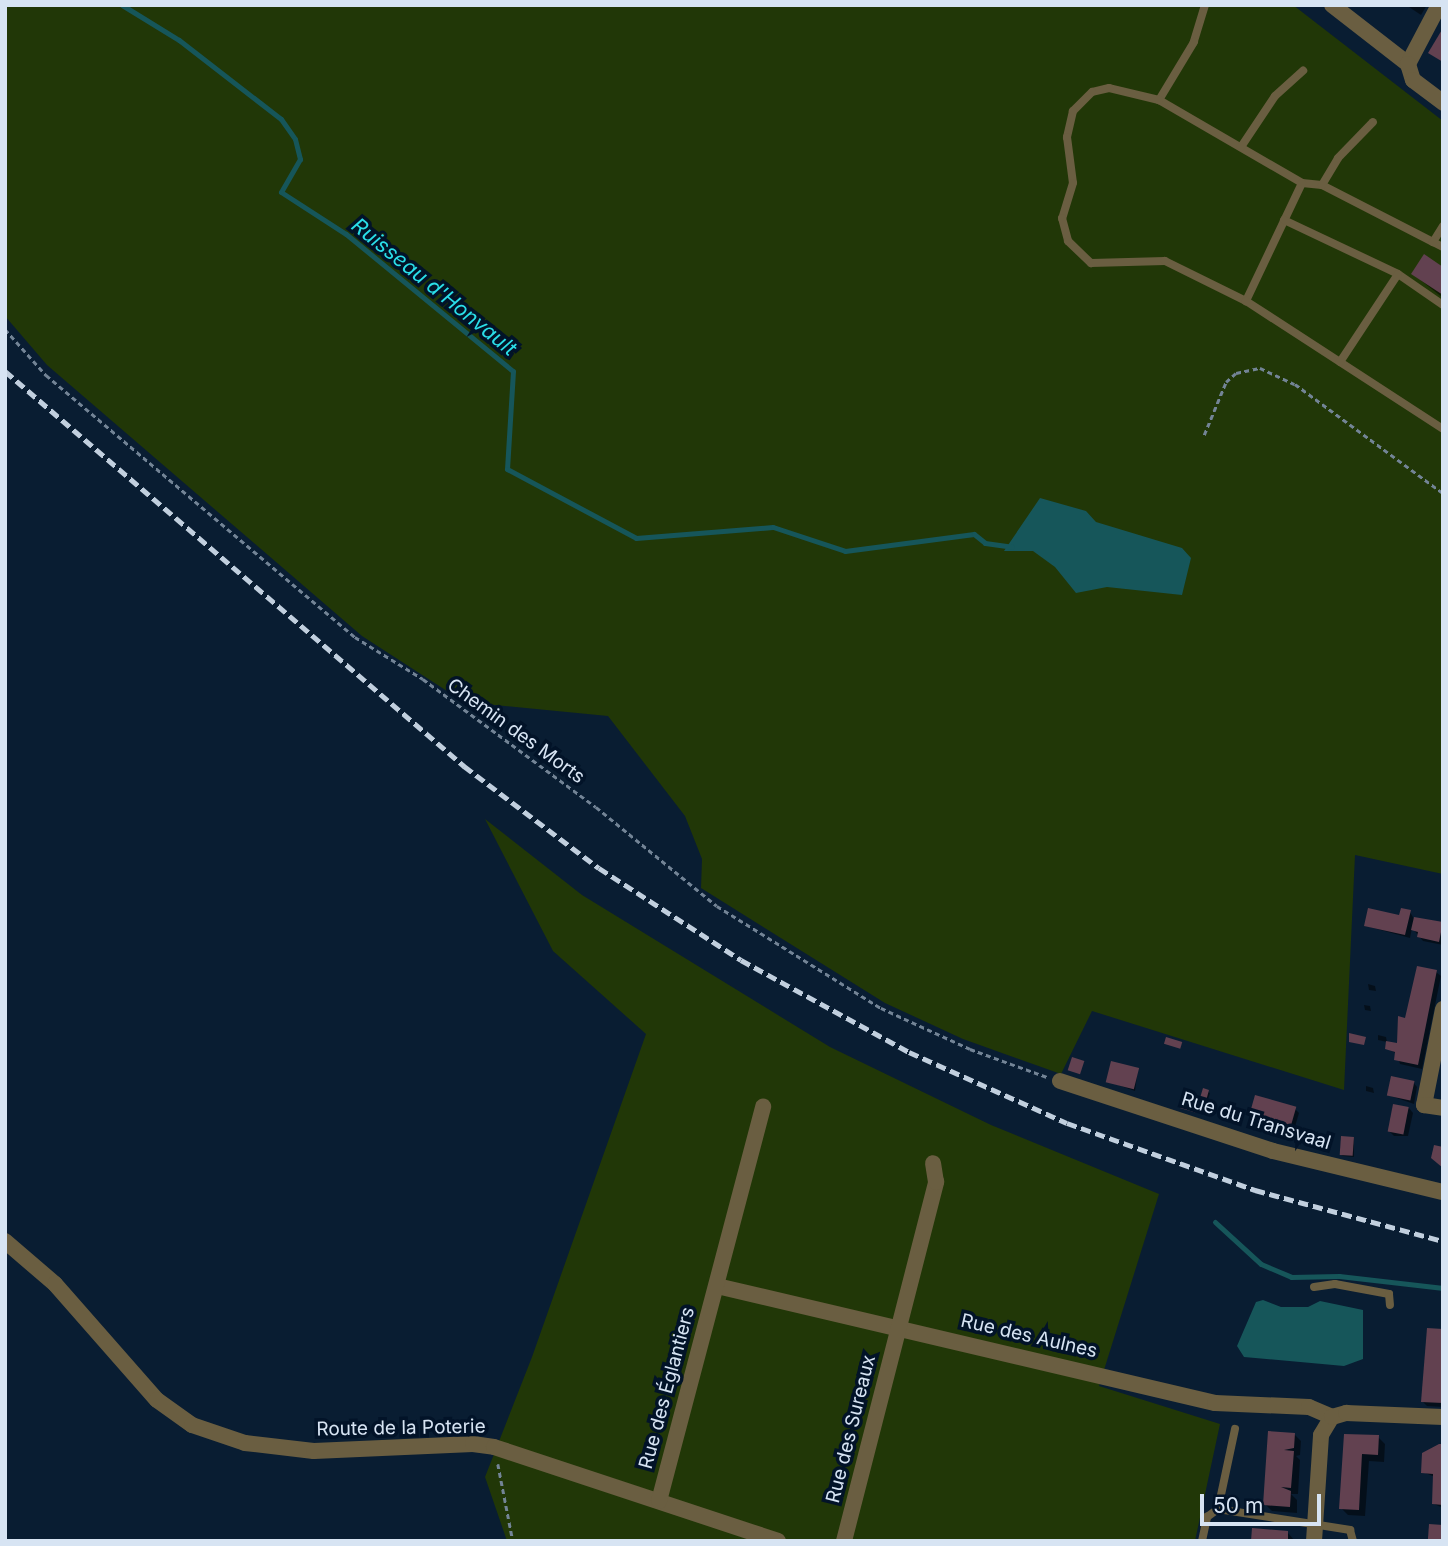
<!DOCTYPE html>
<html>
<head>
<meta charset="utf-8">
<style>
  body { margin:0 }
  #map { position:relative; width:1448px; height:1546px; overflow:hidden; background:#091d32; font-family:Inter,sans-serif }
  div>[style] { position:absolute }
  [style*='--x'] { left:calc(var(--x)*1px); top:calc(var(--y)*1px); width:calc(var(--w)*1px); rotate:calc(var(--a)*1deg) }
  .green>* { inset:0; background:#213707 }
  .water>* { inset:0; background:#16565a }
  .shadow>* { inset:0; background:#0007 }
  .stream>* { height:5px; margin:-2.5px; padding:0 2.5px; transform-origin:2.5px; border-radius:2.5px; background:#16565a }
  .building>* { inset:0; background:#624150; transform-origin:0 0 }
  .path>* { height:2.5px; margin-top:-1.25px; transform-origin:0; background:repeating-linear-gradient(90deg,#738496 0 5px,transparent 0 8.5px) }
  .service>* { height:8px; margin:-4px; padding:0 4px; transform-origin:4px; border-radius:4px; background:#6a5e41 }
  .minor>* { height:16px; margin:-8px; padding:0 8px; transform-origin:8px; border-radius:8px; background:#6a5e41 }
  .rail>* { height:5px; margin-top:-2.5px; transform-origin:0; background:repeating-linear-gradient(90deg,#c1cfde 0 10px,transparent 0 15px) }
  span { translate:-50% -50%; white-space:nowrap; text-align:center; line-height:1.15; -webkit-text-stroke:7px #021328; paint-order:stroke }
  .street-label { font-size:19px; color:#d7e4f3 }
  .water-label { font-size:21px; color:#2adee8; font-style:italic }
  .frame { position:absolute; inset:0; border:7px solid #d7e4f3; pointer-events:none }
  .scale { position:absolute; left:1200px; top:1494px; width:121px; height:32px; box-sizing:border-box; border:4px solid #d7e4f3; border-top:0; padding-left:9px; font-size:21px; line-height:24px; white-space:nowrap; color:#d7e4f3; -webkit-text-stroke:5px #021328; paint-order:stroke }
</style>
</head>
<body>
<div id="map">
  <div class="green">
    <i style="clip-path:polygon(5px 5px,1293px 5px,1443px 121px,1443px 874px,1355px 855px,1344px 1090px,1092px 1011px,1061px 1074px,963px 1039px,885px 1003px,701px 888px,702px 859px,685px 816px,608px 716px,464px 702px,362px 636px,47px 365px,5px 316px)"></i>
    <i style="clip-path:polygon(485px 819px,582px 895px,830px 1047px,991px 1125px,1159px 1194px,1099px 1386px,1220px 1424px,1195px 1541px,507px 1541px,485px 1477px,532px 1357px,646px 1034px,553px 951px)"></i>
  </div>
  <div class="water">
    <i style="clip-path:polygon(1040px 498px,1086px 511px,1096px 522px,1182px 548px,1191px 558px,1182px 595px,1107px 587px,1076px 593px,1055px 567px,1033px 551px,1004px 551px)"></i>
    <i style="clip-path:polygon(1263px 1300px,1281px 1307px,1308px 1307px,1320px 1301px,1363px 1310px,1363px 1359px,1344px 1366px,1244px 1357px,1237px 1346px,1256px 1302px)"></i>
  </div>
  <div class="shadow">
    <i style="clip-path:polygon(1406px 5px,1427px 5px,1421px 15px)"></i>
    <i style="clip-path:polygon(1443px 269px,1443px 298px,1413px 274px)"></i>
    <i style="clip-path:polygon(1410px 912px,1414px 919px,1443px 923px,1443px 945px,1423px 941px,1412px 928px,1410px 938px,1366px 926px)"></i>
    <i style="clip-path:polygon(1436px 972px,1441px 976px,1422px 1069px,1400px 1064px,1397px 1054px,1387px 1048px,1403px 1046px,1406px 1020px)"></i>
    <i style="clip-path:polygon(1368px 984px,1375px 986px,1376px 991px,1369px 990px)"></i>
    <i style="clip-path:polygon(1364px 1005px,1370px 1006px,1371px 1011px,1365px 1010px)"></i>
    <i style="clip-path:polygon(1378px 1035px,1386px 1037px,1387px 1042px,1378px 1040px)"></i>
    <i style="clip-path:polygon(1138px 1069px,1135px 1091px,1107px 1081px)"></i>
    <i style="clip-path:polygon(1413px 1082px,1417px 1087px,1414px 1104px,1388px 1095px)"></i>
    <i style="clip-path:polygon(1366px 1086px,1373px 1088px,1374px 1093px,1366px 1091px)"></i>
    <i style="clip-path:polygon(1204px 1090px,1210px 1093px,1207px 1102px,1201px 1100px,1198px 1113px,1181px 1107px,1185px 1096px,1201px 1101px)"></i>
    <i style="clip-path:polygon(1409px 1108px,1413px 1113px,1408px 1136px,1394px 1136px,1389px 1131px)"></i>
    <i style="clip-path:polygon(1295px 1109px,1299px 1113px,1294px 1130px,1252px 1113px)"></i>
    <i style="clip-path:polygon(1354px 1139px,1354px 1157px,1343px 1156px,1341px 1155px)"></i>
    <i style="clip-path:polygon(1443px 1330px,1443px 1407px,1427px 1406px,1423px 1402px)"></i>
    <i style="clip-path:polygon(1269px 1432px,1294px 1434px,1301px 1441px,1300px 1455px,1296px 1456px,1300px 1460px,1298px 1494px,1291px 1494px,1297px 1500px,1297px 1513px,1272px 1511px,1265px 1504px)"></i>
    <i style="clip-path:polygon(1346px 1435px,1378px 1437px,1385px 1444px,1384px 1462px,1369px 1461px,1365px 1516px,1348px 1515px,1341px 1508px)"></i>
    <i style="clip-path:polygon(1443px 1447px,1443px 1508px,1434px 1504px,1435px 1477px,1423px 1472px,1431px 1448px)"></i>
    <i style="clip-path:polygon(1288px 1533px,1295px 1541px,1253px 1541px)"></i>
  </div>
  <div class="stream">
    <i style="--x:122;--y:5;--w:67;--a:31.6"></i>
    <i style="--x:179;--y:40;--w:129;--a:37.8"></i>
    <i style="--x:281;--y:119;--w:24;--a:55"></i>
    <i style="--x:295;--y:139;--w:21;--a:76"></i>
    <i style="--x:300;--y:159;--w:38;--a:120"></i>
    <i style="--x:281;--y:192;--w:77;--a:32.9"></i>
    <i style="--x:346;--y:234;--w:216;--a:39.4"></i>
    <i style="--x:513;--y:371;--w:98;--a:93.5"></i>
    <i style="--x:507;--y:469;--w:146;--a:28.1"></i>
    <i style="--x:636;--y:538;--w:137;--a:-4.6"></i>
    <i style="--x:773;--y:527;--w:76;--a:18.4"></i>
    <i style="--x:845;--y:551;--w:130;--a:-7.5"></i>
    <i style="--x:974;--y:534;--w:14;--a:39"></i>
    <i style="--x:985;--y:543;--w:27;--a:8"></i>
    <i style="--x:1215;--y:1222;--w:62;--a:42.4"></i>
    <i style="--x:1261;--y:1264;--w:33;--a:23"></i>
    <i style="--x:1291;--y:1277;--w:48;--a:-1.2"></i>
    <i style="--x:1339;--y:1276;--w:105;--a:6.6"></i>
  </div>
  <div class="building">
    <i style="clip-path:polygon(1443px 28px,1443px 62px,1428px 53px)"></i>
    <i style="clip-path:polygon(1424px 254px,1443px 267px,1443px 295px,1411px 274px)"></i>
    <i style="clip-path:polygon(1368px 908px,1399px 915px,1401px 908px,1411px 910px,1405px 935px,1364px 926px)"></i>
    <i style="clip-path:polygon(1414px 917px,1443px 922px,1439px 942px,1417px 937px,1418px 932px,1411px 930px)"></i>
    <i style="clip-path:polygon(1417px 966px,1437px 970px,1418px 1065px,1394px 1060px,1395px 1052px,1385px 1049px,1386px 1041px,1397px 1043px,1398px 1016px,1405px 1018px)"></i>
    <i style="clip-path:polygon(1349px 1033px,1366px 1037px,1364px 1045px,1349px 1042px)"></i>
    <i style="left:1166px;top:1037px;width:17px;height:7px;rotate:17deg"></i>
    <i style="left:1072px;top:1057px;width:13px;height:14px;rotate:18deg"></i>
    <i style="left:1111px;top:1061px;width:29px;height:22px;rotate:14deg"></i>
    <i style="left:1391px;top:1076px;width:24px;height:20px;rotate:12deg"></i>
    <i style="clip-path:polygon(1203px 1088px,1209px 1090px,1206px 1101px,1200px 1099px,1197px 1113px,1180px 1108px,1184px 1094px,1200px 1098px)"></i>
    <i style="left:1255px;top:1095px;width:43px;height:20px;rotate:16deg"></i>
    <i style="left:1393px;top:1104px;width:16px;height:28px;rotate:11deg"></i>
    <i style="left:1341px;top:1136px;width:13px;height:19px;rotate:4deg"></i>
    <i style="clip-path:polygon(1434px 1145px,1443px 1147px,1443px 1168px,1431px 1158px)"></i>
    <i style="clip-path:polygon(1427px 1328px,1443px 1329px,1443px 1403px,1421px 1402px)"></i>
    <i style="clip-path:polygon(1268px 1431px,1295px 1433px,1294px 1448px,1284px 1450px,1294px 1451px,1291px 1488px,1281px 1487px,1291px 1491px,1290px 1507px,1263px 1505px)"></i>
    <i style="clip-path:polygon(1344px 1434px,1379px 1435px,1378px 1455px,1362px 1454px,1359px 1510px,1339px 1509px)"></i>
    <i style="clip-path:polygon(1439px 1444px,1443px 1444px,1443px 1505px,1432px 1504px,1433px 1474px,1421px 1473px,1422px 1453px)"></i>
    <i style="left:1429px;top:1524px;width:14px;height:17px;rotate:4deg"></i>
    <i style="clip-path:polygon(1252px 1528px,1288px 1531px,1288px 1541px,1251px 1541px)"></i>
  </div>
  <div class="path">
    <i style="--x:5;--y:329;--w:62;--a:48.3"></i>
    <i style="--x:46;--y:375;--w:405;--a:40.3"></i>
    <i style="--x:355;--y:637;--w:80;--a:31.7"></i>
    <i style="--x:423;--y:679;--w:215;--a:36.5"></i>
    <i style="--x:596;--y:807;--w:156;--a:39.3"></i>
    <i style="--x:717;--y:906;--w:193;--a:31.9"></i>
    <i style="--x:881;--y:1008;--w:98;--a:24.7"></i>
    <i style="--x:970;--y:1049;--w:82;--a:20"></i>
    <i style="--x:1204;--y:435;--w:57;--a:-67.5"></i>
    <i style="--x:1226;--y:382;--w:13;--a:-42"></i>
    <i style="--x:1236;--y:373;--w:25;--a:-12"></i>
    <i style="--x:1260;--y:368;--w:38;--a:25"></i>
    <i style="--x:1295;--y:384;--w:184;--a:36.4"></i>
    <i style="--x:498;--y:1464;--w:78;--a:79"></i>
  </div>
  <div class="service">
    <i style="--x:1205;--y:5;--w:39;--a:107"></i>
    <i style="--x:1194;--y:42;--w:68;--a:121.1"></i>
    <i style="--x:1159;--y:100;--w:165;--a:30.1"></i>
    <i style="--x:1302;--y:183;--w:20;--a:6"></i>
    <i style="--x:1322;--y:185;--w:125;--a:27.2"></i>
    <i style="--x:1433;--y:242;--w:19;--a:-58"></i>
    <i style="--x:1159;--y:100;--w:51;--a:-166.5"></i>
    <i style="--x:1109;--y:88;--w:17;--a:167"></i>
    <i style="--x:1092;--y:92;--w:27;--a:135"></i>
    <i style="--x:1073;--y:111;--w:27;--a:103"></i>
    <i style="--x:1067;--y:137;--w:46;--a:82.6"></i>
    <i style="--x:1073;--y:183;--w:37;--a:107"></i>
    <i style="--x:1062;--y:218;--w:24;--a:75"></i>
    <i style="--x:1068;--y:241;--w:32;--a:44"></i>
    <i style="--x:1091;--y:263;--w:74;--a:-1.5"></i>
    <i style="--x:1165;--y:261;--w:90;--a:26.3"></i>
    <i style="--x:1241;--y:147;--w:61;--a:-56.3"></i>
    <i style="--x:1275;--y:96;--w:38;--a:-42"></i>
    <i style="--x:1302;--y:183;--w:131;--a:115.4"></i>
    <i style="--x:1246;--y:301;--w:235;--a:33"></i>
    <i style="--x:1322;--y:185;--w:31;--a:-59"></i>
    <i style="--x:1338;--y:158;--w:50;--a:-45.8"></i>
    <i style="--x:1284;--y:220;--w:126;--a:25.3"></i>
    <i style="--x:1398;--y:274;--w:55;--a:34.6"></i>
    <i style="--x:1433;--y:242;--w:11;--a:27"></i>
    <i style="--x:1340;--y:362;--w:105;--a:-56.6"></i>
    <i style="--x:1314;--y:1287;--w:21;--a:-8"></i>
    <i style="--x:1335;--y:1284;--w:55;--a:10.5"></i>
    <i style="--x:1389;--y:1294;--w:11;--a:85"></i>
    <i style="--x:1218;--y:1509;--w:82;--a:-78"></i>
    <i style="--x:1202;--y:1541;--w:25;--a:-78"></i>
    <i style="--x:1207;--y:1517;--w:14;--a:-36"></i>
    <i style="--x:1218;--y:1509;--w:134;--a:9"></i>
    <i style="--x:1350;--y:1530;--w:11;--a:75"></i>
  </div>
  <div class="minor">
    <i style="--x:1332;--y:5;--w:96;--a:37.8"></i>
    <i style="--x:1439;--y:5;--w:67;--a:117.7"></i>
    <i style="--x:1408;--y:64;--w:17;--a:73"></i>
    <i style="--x:1413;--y:80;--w:38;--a:37"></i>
    <i style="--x:1443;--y:1009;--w:98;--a:101.2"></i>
    <i style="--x:1424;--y:1105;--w:19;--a:9"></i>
    <i style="--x:1060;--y:1081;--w:224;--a:18.2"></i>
    <i style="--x:1273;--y:1151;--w:175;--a:13.6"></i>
    <i style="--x:5;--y:1241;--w:66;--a:40.7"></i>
    <i style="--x:55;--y:1284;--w:154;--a:48.7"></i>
    <i style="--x:157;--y:1400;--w:43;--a:35.5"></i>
    <i style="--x:192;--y:1425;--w:56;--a:18.8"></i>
    <i style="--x:245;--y:1443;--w:69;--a:6.6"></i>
    <i style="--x:314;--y:1451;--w:159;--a:-2.5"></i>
    <i style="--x:473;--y:1444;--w:21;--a:8"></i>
    <i style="--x:494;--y:1447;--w:299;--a:18.3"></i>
    <i style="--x:717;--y:1286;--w:512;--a:13.22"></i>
    <i style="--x:1215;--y:1403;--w:94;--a:2.4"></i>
    <i style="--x:1309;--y:1407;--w:25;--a:23"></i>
    <i style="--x:659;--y:1501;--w:408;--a:-75.2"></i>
    <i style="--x:844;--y:1541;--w:371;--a:-75.6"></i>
    <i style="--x:936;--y:1182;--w:19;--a:-99"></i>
    <i style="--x:1314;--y:1541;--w:106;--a:-86.2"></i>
    <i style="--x:1321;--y:1435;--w:21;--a:-59"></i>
    <i style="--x:1332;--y:1417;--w:15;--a:-16"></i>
    <i style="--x:1346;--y:1413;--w:97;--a:2.4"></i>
  </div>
  <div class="rail">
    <i style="--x:5;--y:371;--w:606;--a:40.71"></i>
    <i style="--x:464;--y:766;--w:169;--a:37.1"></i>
    <i style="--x:599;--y:868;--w:169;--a:32.9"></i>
    <i style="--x:741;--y:960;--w:192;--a:28.7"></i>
    <i style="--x:909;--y:1052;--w:173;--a:24.2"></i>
    <i style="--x:1067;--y:1123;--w:200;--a:19.6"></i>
    <i style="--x:1255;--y:1190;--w:195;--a:15.2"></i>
  </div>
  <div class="street-label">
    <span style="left:516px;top:731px;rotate:36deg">Chemin des Morts</span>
    <span style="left:1256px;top:1121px;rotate:17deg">Rue du Transvaal</span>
    <span style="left:1029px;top:1336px;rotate:13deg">Rue des Aulnes</span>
    <span style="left:667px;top:1388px;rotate:-75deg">Rue des Églantiers</span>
    <span style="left:401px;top:1428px;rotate:-1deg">Route de la Poterie</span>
    <span style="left:851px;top:1429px;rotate:-76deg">Rue des Sureaux</span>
  </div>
  <div class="water-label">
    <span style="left:434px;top:287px;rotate:39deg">Ruisseau d'Honvault</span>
  </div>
  <div class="frame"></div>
  <div class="scale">50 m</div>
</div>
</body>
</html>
